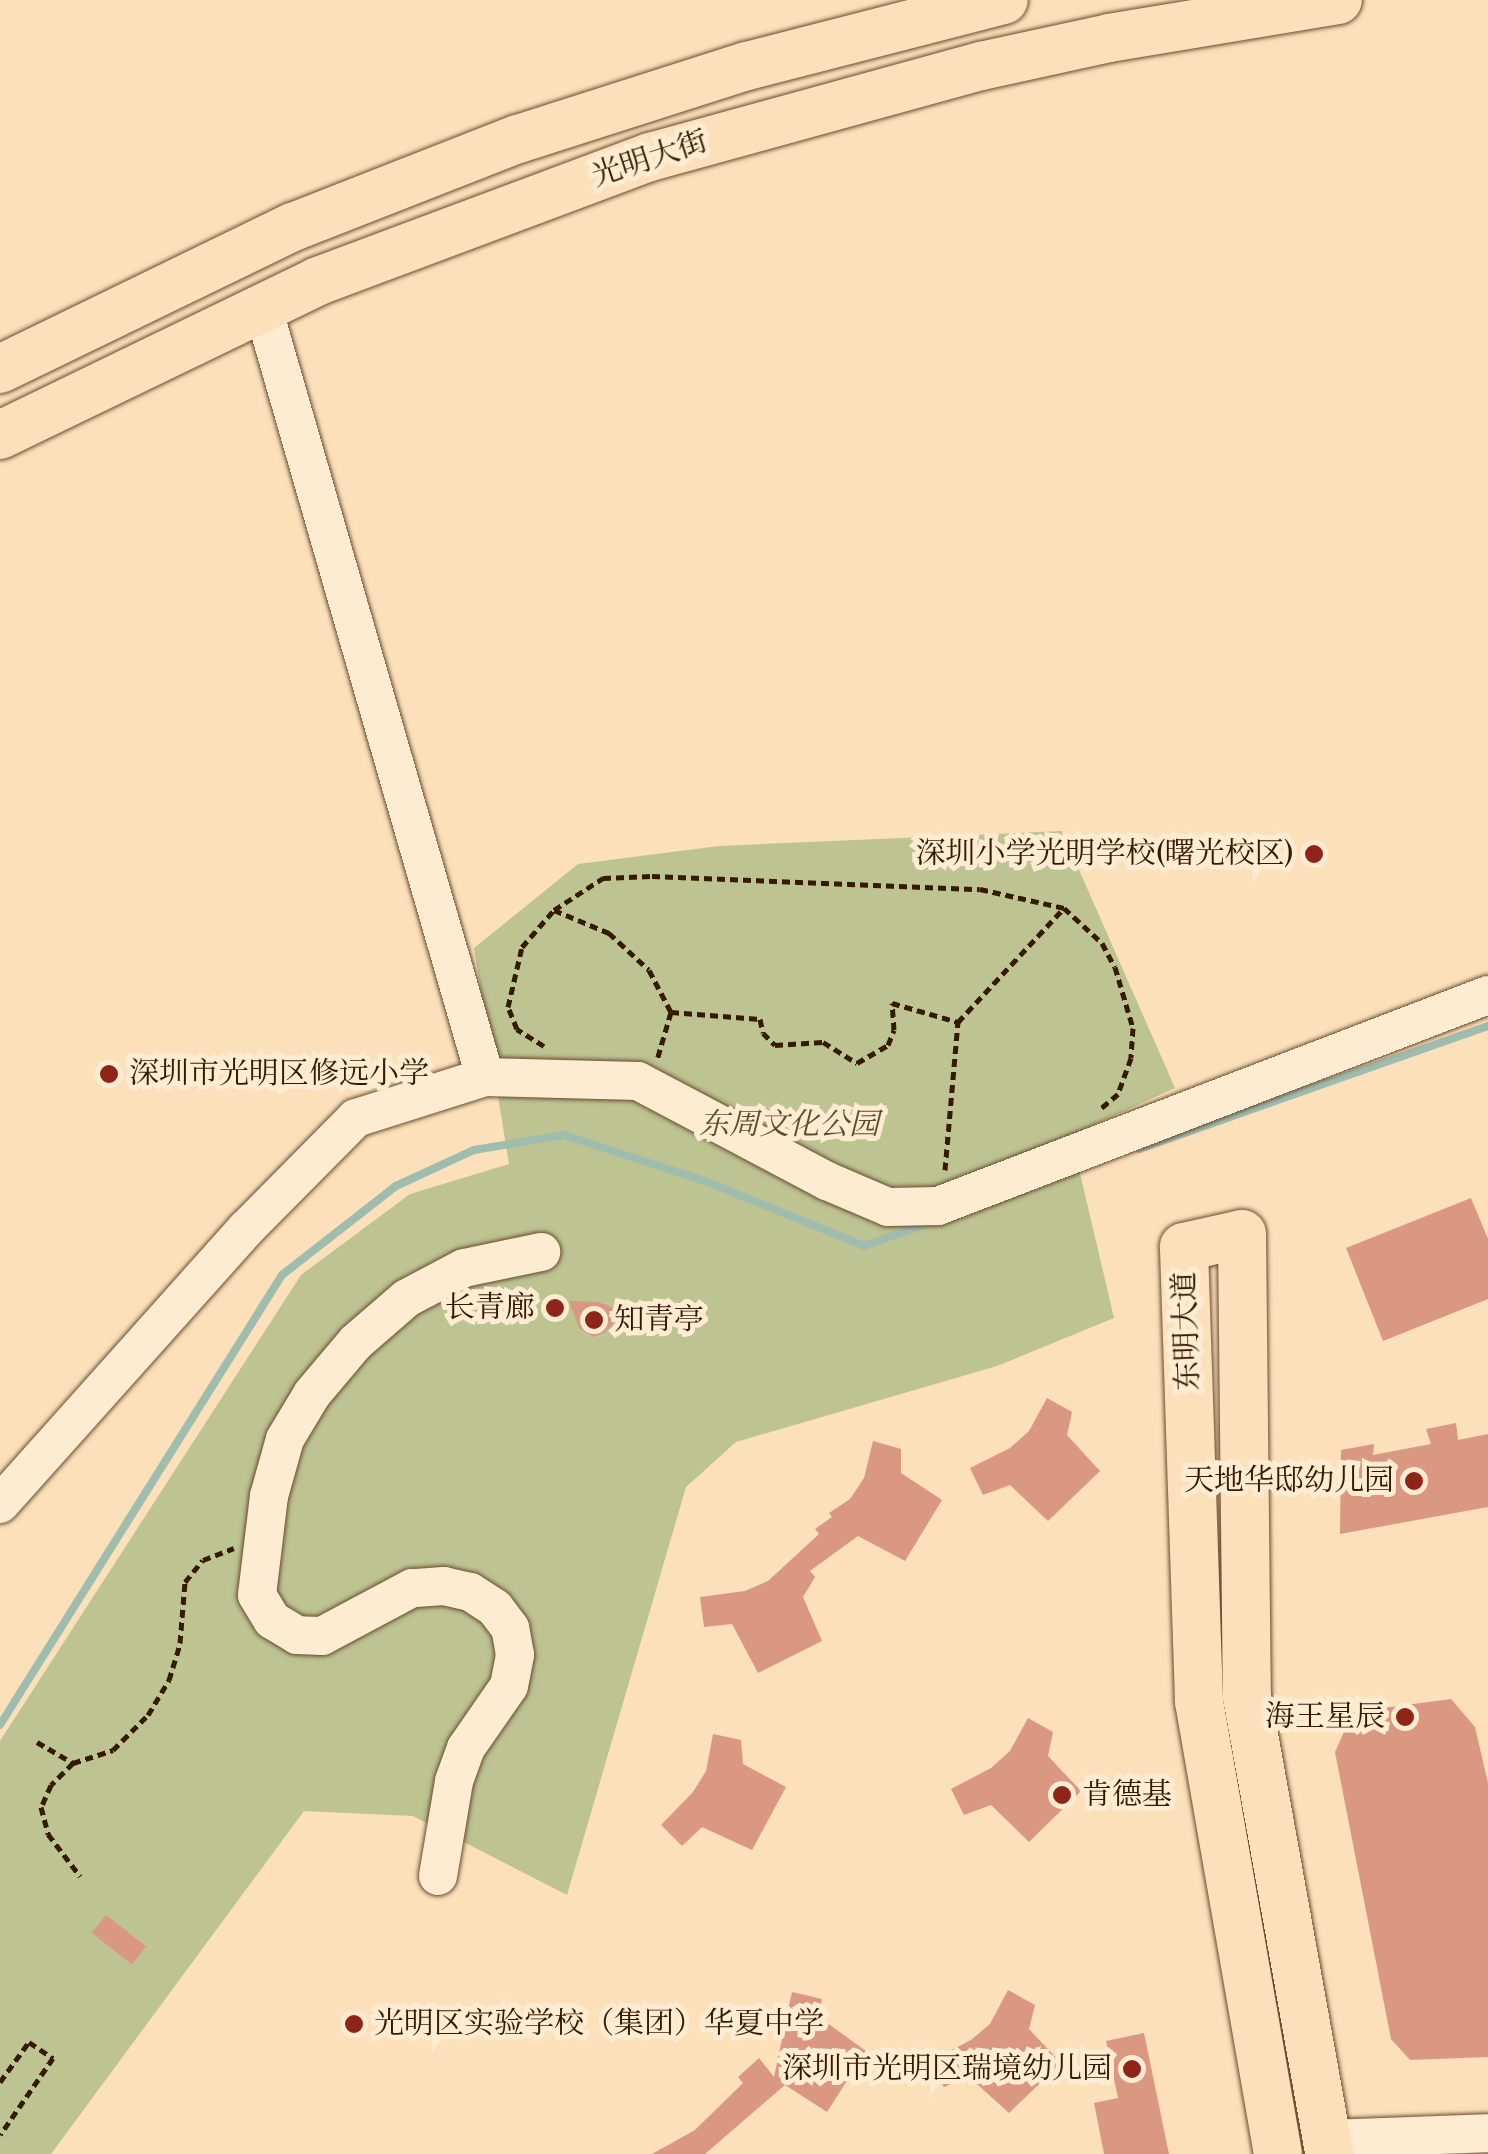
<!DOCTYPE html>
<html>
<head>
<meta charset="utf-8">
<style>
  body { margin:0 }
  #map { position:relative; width:1488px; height:2154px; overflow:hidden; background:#fce0b9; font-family:"Libre Bodoni","Noto Serif SC",serif }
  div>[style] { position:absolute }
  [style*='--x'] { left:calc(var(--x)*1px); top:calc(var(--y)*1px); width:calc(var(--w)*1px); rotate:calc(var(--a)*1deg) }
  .green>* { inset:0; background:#bdc391 }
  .stream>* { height:8px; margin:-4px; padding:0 4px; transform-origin:4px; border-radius:4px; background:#9fbdaf }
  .building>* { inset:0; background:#da9880; transform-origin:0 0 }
  .path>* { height:5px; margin-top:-2.5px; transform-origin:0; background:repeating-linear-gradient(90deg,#351a00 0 8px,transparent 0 13px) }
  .roads { filter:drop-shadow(0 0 2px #674c2e) drop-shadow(0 0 2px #674c2e) }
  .minor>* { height:38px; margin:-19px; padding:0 19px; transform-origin:19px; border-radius:19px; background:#fdebd2 }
  .major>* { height:48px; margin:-24px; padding:0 24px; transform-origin:24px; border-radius:24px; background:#fce0b9 }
  .dots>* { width:28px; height:28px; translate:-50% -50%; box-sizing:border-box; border:5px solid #fdebd2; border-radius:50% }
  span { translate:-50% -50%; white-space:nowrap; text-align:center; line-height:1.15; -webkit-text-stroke:10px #fdebd2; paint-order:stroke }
  .street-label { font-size:30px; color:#351a00 }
  .poi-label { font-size:30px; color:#351a00 }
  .right { translate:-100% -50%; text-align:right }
  .left { translate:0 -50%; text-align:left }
  .park-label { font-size:30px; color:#5e4d2c; font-style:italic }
</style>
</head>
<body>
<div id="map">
  <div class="green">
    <i style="clip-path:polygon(1062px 831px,1175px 1088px,1071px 1135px,1114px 1318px,997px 1366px,736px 1442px,686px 1487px,567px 1895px,413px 1816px,304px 1811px,51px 2154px,0 2154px,0 1741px,301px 1275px,410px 1194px,509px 1164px,474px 948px,578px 864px,719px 846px)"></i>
  </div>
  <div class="stream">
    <i style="--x:1139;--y:1149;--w:370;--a:-19.4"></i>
    <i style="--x:0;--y:1725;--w:531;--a:-57.93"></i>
    <i style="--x:282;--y:1275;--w:145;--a:-38"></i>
    <i style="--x:396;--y:1186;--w:86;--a:-24.8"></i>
    <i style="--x:474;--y:1150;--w:91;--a:-9.5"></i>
    <i style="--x:564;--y:1135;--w:148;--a:18.1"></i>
    <i style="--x:705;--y:1181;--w:172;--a:22.2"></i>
    <i style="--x:864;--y:1246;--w:72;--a:-19.4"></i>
  </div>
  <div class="building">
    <i style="clip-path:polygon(1471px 1198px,1488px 1239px,1488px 1299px,1383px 1341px,1346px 1248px)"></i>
    <i style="clip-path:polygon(569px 1301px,598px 1302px,625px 1312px,604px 1333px,593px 1337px,579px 1328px)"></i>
    <i style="clip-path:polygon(1047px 1398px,1072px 1412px,1067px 1435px,1100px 1471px,1048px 1521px,1010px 1485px,983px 1495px,970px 1468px,1010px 1448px,1029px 1431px)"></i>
    <i style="clip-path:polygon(1456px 1423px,1458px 1440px,1488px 1434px,1488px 1507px,1340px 1534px,1341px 1450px,1374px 1444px,1373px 1455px,1431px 1444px,1426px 1429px)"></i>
    <i style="clip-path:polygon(873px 1441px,901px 1449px,901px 1473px,942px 1500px,905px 1561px,858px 1536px,810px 1571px,815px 1577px,803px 1597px,822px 1641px,758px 1673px,732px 1624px,704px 1627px,700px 1597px,745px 1591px,768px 1581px,819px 1534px,815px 1529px,832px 1517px,829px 1513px,850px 1499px,864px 1478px)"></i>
    <i style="clip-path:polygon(1451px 1699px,1475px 1727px,1488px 1783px,1488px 2057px,1410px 2060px,1391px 2039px,1335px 1752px,1353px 1712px)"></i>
    <i style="clip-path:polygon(1028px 1718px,1053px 1732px,1048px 1756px,1081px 1791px,1029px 1842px,991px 1805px,964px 1815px,951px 1789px,991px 1768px,1010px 1751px)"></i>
    <i style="clip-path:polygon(713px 1734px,741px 1740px,743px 1764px,786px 1787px,752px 1850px,702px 1827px,682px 1846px,661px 1825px,693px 1792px,706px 1771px)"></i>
    <i style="left:106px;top:1915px;width:51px;height:23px;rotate:38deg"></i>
    <i style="clip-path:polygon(1008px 1990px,1035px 2005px,1029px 2029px,1061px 2063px,1009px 2113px,968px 2076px,944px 2087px,930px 2061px,971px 2040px,990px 2024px)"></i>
    <i style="clip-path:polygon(792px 1992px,822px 1999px,819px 2017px,866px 2051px,827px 2112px,785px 2085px,705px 2154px,652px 2154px,695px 2130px,743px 2083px,738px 2077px,759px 2058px,774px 2077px)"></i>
    <i style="clip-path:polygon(1144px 2033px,1169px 2154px,1104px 2154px,1094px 2103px,1118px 2098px,1106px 2041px)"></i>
  </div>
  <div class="path">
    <i style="--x:554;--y:910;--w:59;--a:-33.1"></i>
    <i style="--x:603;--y:878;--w:49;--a:-2.3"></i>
    <i style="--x:652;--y:876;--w:328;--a:2.3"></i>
    <i style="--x:980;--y:889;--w:86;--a:12.7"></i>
    <i style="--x:1064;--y:908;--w:52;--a:42.6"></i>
    <i style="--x:1102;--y:943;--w:27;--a:62"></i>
    <i style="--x:1115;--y:967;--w:64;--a:73.6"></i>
    <i style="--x:1133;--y:1028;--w:30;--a:94"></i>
    <i style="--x:1131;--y:1058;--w:38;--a:110"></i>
    <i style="--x:1118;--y:1094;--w:25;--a:140"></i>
    <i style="--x:671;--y:1012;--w:89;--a:4.5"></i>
    <i style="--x:760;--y:1019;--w:14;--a:78"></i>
    <i style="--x:763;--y:1033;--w:17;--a:45"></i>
    <i style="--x:775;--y:1045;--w:48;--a:-3.6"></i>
    <i style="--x:823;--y:1042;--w:40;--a:32"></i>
    <i style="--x:857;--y:1063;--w:36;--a:-30"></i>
    <i style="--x:888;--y:1045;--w:16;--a:-68"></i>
    <i style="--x:894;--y:1030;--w:27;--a:-94"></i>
    <i style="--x:892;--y:1003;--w:69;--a:16.1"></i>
    <i style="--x:544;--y:1046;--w:32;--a:-148"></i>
    <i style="--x:517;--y:1029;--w:24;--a:-112"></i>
    <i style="--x:508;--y:1007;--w:62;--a:-76.9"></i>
    <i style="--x:522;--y:947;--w:49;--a:-49.1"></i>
    <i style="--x:554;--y:910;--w:60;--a:22.7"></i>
    <i style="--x:609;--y:933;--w:54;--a:42.8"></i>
    <i style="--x:649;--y:970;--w:47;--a:62.4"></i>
    <i style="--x:671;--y:1012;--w:50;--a:106.3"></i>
    <i style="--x:945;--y:1170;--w:149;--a:-85"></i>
    <i style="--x:958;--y:1022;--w:156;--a:-47.1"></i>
    <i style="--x:37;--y:1742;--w:42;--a:30.3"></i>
    <i style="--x:73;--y:1763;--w:42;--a:-18"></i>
    <i style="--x:113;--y:1750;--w:49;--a:-45"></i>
    <i style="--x:148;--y:1715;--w:41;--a:-59"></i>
    <i style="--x:169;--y:1680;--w:39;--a:-73"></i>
    <i style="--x:180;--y:1643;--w:61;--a:-85.3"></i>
    <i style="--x:185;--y:1582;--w:28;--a:-51"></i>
    <i style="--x:203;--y:1560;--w:33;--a:-21"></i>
    <i style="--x:73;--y:1763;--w:31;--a:135"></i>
    <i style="--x:51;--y:1785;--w:24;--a:114"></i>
    <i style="--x:41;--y:1807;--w:28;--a:75"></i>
    <i style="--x:48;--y:1834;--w:53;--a:52.7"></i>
    <i style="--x:0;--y:2082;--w:49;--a:-54.1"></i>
    <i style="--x:29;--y:2042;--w:29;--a:34"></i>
    <i style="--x:53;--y:2058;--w:93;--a:124.5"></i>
  </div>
  <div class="roads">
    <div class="minor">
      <i style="--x:263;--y:308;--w:800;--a:73.9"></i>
      <i style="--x:0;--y:1504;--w:369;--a:-48.2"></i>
      <i style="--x:246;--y:1229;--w:156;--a:-45.3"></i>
      <i style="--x:356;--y:1118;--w:135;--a:-17.6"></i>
      <i style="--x:485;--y:1077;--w:153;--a:1.5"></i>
      <i style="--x:638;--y:1081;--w:214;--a:27.9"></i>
      <i style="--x:827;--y:1181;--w:66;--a:23.1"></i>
      <i style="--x:888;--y:1207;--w:50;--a:-1.1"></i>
      <i style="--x:938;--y:1206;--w:589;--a:-20.99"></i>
      <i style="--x:438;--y:1876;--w:96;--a:-80.4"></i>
      <i style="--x:454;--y:1781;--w:35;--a:-70"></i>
      <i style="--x:466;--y:1748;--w:75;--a:-55.3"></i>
      <i style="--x:509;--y:1686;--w:32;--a:-79"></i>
      <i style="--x:515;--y:1655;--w:27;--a:-100"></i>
      <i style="--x:510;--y:1628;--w:25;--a:-127"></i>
      <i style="--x:495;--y:1608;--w:30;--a:-147"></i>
      <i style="--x:470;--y:1592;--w:27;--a:-167"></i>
      <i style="--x:444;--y:1586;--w:32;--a:176"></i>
      <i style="--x:412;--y:1588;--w:102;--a:151.9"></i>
      <i style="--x:322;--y:1636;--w:25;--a:-178"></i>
      <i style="--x:297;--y:1635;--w:29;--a:-149"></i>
      <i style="--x:272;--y:1620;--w:29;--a:-121"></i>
      <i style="--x:257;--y:1595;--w:100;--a:-83.1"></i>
      <i style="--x:269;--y:1496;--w:59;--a:-74.3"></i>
      <i style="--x:285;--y:1439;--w:52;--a:-59"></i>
      <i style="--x:312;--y:1394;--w:68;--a:-49.8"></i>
      <i style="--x:356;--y:1342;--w:67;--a:-40.8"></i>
      <i style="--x:407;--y:1298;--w:64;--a:-27.8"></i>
      <i style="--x:464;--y:1268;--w:79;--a:-11.7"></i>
      <i style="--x:1327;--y:2139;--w:161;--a:-2.1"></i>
    </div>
    <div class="major">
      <i style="--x:0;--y:369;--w:326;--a:-25.9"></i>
      <i style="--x:293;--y:227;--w:242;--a:-21.4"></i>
      <i style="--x:518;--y:139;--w:240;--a:-17.7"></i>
      <i style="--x:747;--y:66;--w:265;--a:-14.4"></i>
      <i style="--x:0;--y:435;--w:353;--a:-25.8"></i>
      <i style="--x:318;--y:281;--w:354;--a:-20.5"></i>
      <i style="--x:650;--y:157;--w:343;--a:-15.4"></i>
      <i style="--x:981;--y:66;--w:131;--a:-12.3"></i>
      <i style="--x:1109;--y:38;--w:232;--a:-9.4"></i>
      <i style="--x:1278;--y:2154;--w:460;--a:-99.9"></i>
      <i style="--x:1199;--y:1701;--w:454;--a:-91.9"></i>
      <i style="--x:1184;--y:1247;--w:59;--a:-12.6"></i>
      <i style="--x:1242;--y:1234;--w:462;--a:89.4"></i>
      <i style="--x:1247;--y:1696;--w:465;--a:79.8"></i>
    </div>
  </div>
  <div class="dots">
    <i style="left:1314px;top:854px;background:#8f2418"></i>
    <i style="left:109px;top:1074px;background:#8f2418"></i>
    <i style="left:555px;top:1308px;background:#8f2418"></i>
    <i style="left:594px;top:1320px;background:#8f2418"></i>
    <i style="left:1414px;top:1481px;background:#8f2418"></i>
    <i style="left:1405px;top:1717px;background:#8f2418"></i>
    <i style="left:1062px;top:1795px;background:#8f2418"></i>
    <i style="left:354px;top:2024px;background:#8f2418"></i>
    <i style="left:1132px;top:2069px;background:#8f2418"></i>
  </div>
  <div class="street-label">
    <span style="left:650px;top:159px;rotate:-18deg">光明大街</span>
    <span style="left:1187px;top:1331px;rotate:-92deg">东明大道</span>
  </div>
  <div class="poi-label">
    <span class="right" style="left:1294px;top:854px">深圳小学光明学校(曙光校区)</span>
    <span class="left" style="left:129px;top:1074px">深圳市光明区修远小学</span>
    <span class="right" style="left:535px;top:1308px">长青廊</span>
    <span class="left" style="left:614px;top:1320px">知青亭</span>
    <span class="right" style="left:1394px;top:1481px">天地华邸幼儿园</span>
    <span class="right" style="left:1385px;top:1717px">海王星辰</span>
    <span class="left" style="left:1082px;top:1795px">肯德基</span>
    <span class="left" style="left:374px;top:2024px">光明区实验学校（集团）华夏中学</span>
    <span class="right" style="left:1112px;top:2069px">深圳市光明区瑞境幼儿园</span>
  </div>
  <div class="park-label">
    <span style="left:789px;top:1125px">东周文化公园</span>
  </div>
</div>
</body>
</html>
